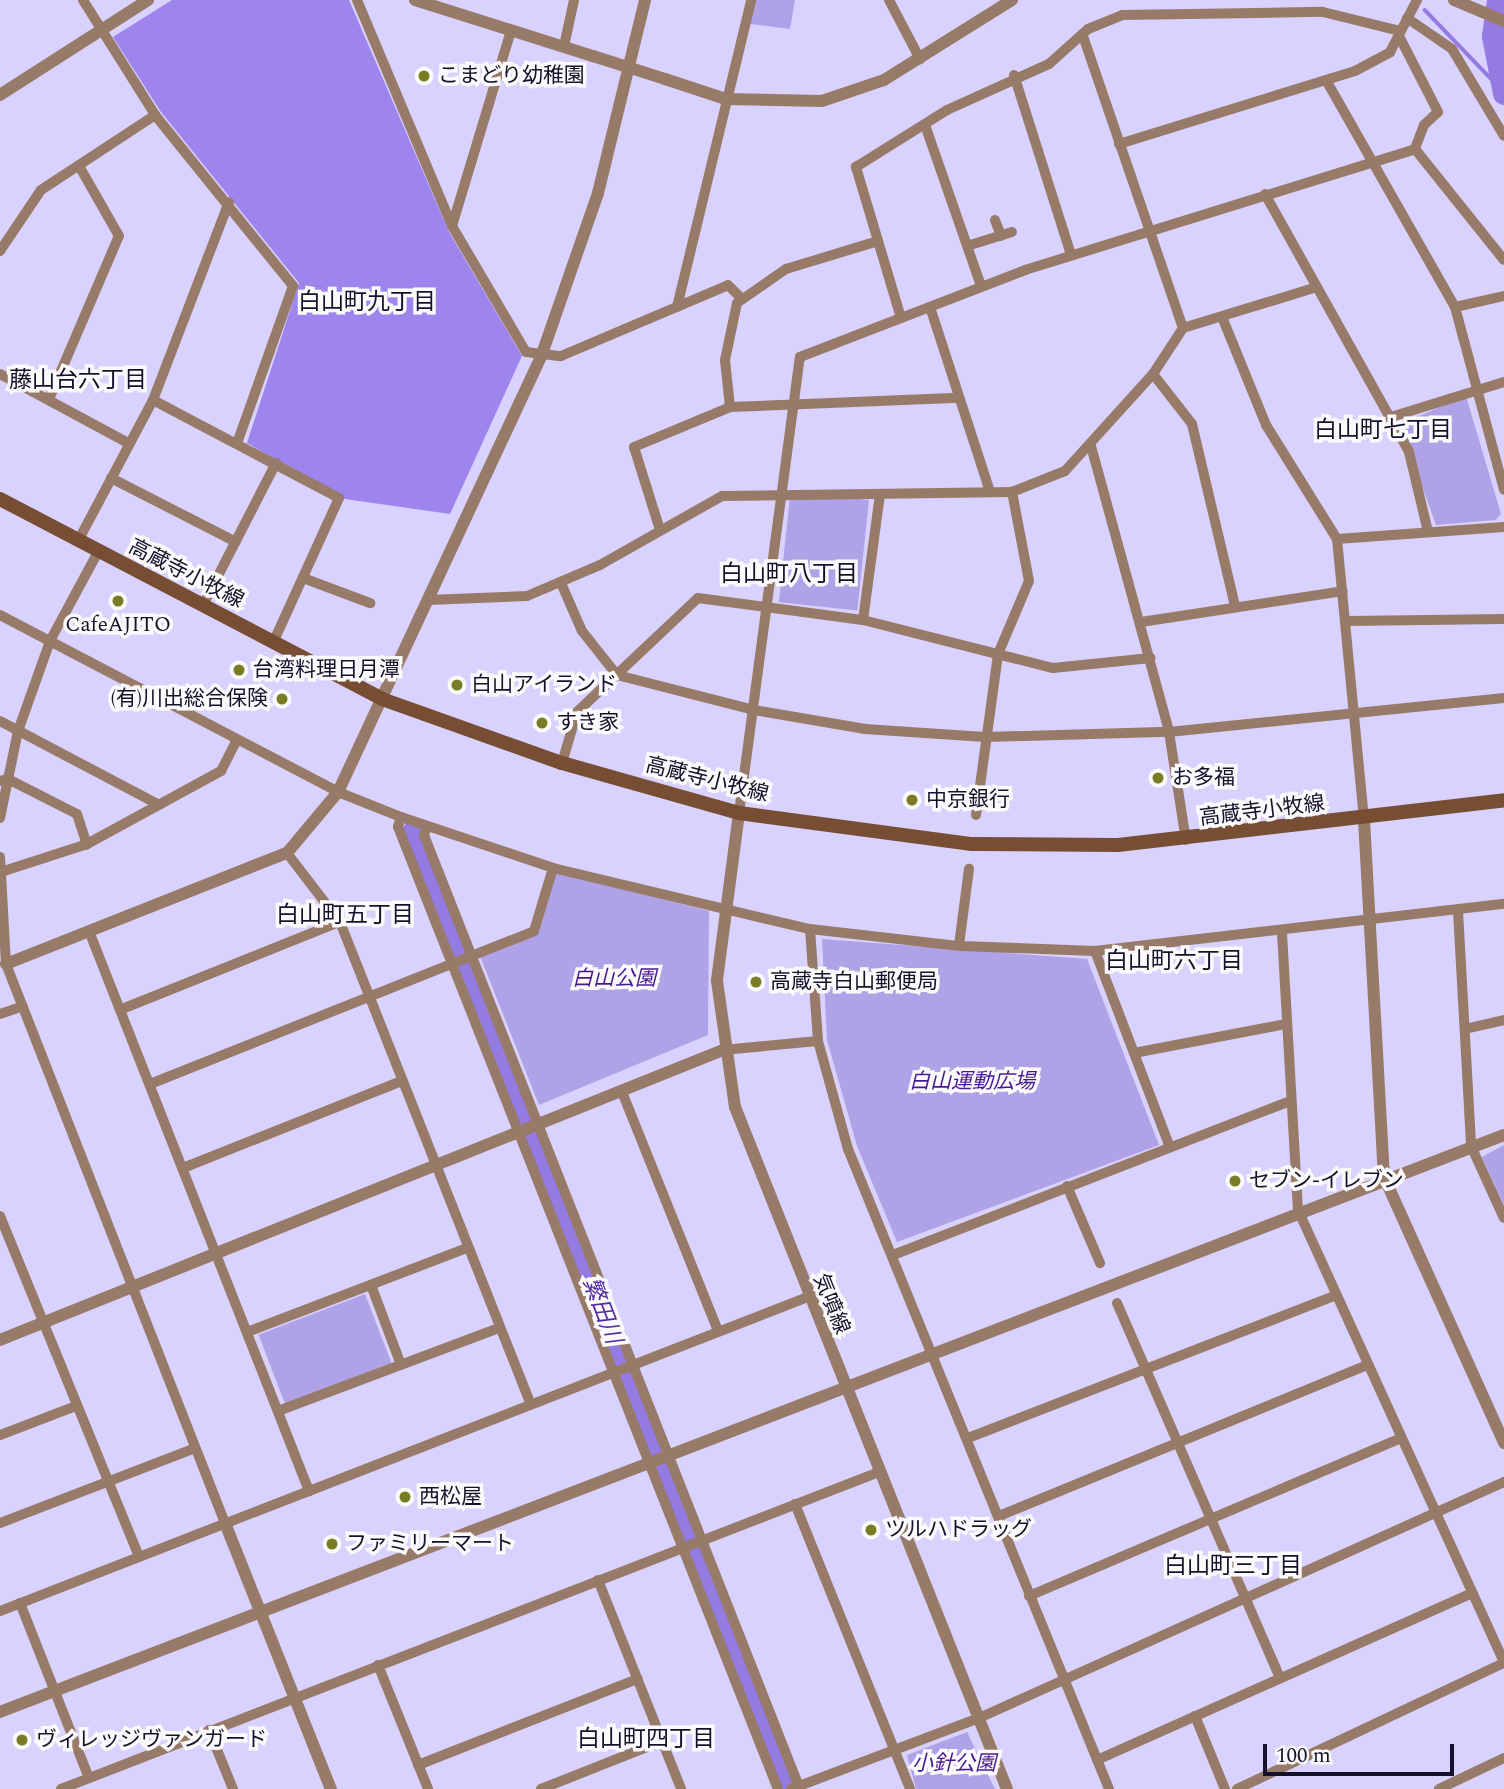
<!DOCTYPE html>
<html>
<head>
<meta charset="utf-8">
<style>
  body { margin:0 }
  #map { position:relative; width:1504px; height:1789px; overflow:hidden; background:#d9d2ff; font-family:Spectral,"Noto Sans JP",serif }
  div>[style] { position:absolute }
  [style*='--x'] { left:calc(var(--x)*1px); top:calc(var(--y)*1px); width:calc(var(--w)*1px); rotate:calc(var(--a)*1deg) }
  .green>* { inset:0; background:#afa2e7; transform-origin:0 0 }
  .forest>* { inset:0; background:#9d85ed }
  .stream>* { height:3.5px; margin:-1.75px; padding:0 1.75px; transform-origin:1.75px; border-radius:1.75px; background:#937be1 }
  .river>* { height:23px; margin:-11.5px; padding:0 11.5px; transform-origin:11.5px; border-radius:11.5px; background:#937be1 }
  .minor>* { height:10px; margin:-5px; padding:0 5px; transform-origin:5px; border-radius:5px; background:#987a68 }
  .tertiary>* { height:12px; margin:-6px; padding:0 6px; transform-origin:6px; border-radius:6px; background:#987a68 }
  .secondary>* { height:14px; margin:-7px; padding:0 7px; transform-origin:7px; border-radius:7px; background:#774d33 }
  .tertiary-bridge>* { height:12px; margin:-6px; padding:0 6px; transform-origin:6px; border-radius:6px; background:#987a68 }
  .dots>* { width:19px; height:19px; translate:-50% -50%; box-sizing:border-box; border:4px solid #fafafa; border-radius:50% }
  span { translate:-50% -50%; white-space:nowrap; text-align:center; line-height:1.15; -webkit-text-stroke:7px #fafafa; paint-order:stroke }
  .poi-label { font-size:21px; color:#16102a }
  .left { translate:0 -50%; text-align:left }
  .right { translate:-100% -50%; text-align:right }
  .street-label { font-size:21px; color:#16102a }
  .park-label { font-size:21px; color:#471893; font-style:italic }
  .neighbourhood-label { font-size:23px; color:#16102a }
  .water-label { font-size:23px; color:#542ba3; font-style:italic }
  .scale { position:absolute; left:1263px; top:1744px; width:191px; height:32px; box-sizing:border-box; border:4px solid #16102a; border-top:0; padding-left:9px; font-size:21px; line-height:24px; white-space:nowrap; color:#16102a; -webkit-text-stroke:5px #fafafa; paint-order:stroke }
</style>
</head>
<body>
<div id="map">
  <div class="green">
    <i style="clip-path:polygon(755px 0,795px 0,790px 29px,750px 24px)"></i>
    <i style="clip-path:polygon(1466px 396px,1501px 514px,1496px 520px,1436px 525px,1400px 424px)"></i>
    <i style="left:869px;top:500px;width:111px;height:79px;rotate:96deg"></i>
    <i style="clip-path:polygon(556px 872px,709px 911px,708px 1035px,539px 1105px,480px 956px,539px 932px)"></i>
    <i style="clip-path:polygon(822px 939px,1087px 959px,1159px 1145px,897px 1242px,857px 1146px,827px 1040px)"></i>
    <i style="clip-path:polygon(1504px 1145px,1504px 1205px,1482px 1157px)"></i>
    <i style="left:365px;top:1294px;width:74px;height:114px;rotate:69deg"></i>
    <i style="clip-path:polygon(967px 1732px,995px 1789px,916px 1789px,907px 1755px)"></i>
  </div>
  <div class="forest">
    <i style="clip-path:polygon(172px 0,349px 0,449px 232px,522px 356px,450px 514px,345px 499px,247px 443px,299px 283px,161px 112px,113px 37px)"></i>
  </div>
  <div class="stream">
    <i style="--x:1425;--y:10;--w:112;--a:46.1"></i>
  </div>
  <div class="river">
    <i style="--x:1498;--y:0;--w:36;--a:98"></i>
    <i style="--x:1493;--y:36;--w:58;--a:79.1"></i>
    <i style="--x:413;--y:832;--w:1028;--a:68.6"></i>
  </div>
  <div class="minor">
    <i style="--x:83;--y:0;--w:136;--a:57.9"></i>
    <i style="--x:155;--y:115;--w:220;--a:51.1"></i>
    <i style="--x:293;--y:286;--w:167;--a:109.6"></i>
    <i style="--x:357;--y:0;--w:245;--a:67.2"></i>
    <i style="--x:452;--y:226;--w:146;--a:59.6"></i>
    <i style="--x:526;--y:352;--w:35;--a:7"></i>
    <i style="--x:561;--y:356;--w:181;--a:-23"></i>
    <i style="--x:728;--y:285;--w:20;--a:45"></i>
    <i style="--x:889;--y:0;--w:67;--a:62.3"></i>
    <i style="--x:1407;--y:18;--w:55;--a:34.6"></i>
    <i style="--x:1452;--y:49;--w:101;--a:59.1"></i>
    <i style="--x:1083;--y:36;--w:309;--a:71.1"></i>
    <i style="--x:1399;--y:36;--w:85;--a:62.8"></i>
    <i style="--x:1438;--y:112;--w:19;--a:137"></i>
    <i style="--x:1424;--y:125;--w:26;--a:111"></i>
    <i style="--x:564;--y:46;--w:47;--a:-77.7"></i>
    <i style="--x:1014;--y:75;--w:189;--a:72.4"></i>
    <i style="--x:1326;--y:80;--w:261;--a:60.4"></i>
    <i style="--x:1455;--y:307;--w:189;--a:75"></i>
    <i style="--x:925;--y:125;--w:170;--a:70.8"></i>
    <i style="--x:1119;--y:144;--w:247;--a:-17.2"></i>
    <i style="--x:1355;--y:71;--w:40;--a:-28"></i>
    <i style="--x:1390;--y:52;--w:59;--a:-62.6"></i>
    <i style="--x:1265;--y:194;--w:295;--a:60.8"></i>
    <i style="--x:1409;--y:452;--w:82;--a:76.6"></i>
    <i style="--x:995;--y:220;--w:17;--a:69"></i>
    <i style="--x:452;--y:226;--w:205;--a:-73.2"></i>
    <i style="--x:967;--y:246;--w:47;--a:-17.3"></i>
    <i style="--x:0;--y:251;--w:73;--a:-56.1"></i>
    <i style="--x:41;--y:190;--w:136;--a:-33.3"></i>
    <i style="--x:677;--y:307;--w:316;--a:-76.4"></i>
    <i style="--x:930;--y:307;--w:194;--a:72"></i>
    <i style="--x:1455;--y:307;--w:50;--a:-12.7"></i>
    <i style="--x:1222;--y:317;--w:117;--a:67.8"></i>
    <i style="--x:1266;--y:425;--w:134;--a:58.1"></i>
    <i style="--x:1337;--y:539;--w:282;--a:84.5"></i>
    <i style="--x:901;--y:318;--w:158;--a:-106.6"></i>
    <i style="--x:856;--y:167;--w:107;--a:-32.1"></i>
    <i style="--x:947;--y:110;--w:112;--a:-24.3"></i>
    <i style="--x:1049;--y:64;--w:52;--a:-41.9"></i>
    <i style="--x:1088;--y:29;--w:37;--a:-22"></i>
    <i style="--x:1122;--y:15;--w:201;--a:-0.9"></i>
    <i style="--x:1323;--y:12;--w:79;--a:13.9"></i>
    <i style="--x:0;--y:374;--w:145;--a:28.3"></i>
    <i style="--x:1153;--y:374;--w:63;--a:52"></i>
    <i style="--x:1192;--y:424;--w:187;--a:76.7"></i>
    <i style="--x:49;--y:399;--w:177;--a:-66.8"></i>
    <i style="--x:119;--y:236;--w:81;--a:-119.7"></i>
    <i style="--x:153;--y:400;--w:210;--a:27.8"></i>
    <i style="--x:339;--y:498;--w:159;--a:114.5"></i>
    <i style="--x:730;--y:407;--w:47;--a:-96.1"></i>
    <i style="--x:725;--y:360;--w:58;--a:-78.1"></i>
    <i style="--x:737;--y:303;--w:60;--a:-34.8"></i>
    <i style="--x:786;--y:269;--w:96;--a:-16.9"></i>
    <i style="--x:1391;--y:417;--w:118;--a:-17.2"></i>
    <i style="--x:1091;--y:446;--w:296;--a:74.7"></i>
    <i style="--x:1169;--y:732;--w:109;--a:81.1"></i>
    <i style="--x:111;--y:478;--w:140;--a:27.1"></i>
    <i style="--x:660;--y:530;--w:87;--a:-107.4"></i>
    <i style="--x:634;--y:447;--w:104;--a:-22.6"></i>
    <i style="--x:730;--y:407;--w:229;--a:-2.3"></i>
    <i style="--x:1337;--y:539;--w:167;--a:-4.1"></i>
    <i style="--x:78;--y:541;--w:160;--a:-62"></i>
    <i style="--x:153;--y:400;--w:212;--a:-69"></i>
    <i style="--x:303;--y:578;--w:72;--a:20.5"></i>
    <i style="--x:561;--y:583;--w:52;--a:66.4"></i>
    <i style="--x:582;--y:631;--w:56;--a:51.5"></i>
    <i style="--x:617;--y:675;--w:141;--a:14.3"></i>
    <i style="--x:754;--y:710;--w:113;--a:9.7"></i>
    <i style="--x:865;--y:729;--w:120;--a:3.8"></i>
    <i style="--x:985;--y:737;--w:184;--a:-1.6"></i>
    <i style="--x:1169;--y:732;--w:337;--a:-5.8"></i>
    <i style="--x:428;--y:600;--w:99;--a:-2.3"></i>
    <i style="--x:527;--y:596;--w:79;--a:-23"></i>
    <i style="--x:600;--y:565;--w:140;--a:-29.5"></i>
    <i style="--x:722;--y:496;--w:290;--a:-0.8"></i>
    <i style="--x:1012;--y:492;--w:57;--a:-21.6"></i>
    <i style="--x:1065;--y:471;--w:131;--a:-47.8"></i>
    <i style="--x:1153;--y:374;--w:55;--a:-56.9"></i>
    <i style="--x:1183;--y:328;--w:140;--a:-17"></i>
    <i style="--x:203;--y:605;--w:160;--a:-62.8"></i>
    <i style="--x:0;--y:615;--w:382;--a:27.6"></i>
    <i style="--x:338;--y:792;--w:68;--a:21.6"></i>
    <i style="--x:401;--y:817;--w:160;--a:18.5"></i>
    <i style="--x:553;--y:868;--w:264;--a:13.4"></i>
    <i style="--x:810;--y:929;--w:151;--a:6.5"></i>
    <i style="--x:960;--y:946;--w:135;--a:2.1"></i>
    <i style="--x:1095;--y:951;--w:412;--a:-6.6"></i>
    <i style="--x:863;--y:620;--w:127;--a:-82.3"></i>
    <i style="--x:1348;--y:621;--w:156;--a:-0.7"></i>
    <i style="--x:1141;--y:622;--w:204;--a:-8.7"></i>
    <i style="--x:0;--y:721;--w:180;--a:27.8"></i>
    <i style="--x:562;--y:763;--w:53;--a:-73.6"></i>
    <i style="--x:577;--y:712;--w:166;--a:-43.3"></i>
    <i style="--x:698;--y:598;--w:166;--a:7.6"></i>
    <i style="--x:863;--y:620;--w:196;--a:14.2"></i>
    <i style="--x:1053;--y:668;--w:98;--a:-5.9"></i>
    <i style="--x:0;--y:781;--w:8;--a:-14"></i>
    <i style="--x:8;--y:779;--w:77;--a:26.9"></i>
    <i style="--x:77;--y:814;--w:32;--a:72"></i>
    <i style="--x:739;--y:813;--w:460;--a:-82.4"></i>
    <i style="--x:800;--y:357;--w:241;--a:-21.1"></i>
    <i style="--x:1025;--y:270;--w:408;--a:-17.2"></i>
    <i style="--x:1415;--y:149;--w:142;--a:51.3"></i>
    <i style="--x:976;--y:815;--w:162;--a:-82.2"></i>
    <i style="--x:998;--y:654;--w:79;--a:-67"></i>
    <i style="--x:1029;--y:581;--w:91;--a:-100.8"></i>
    <i style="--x:401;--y:817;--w:10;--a:107"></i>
    <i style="--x:398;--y:827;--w:1034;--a:68.45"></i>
    <i style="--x:0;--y:818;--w:89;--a:-78.3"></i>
    <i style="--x:18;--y:731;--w:96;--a:-70.4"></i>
    <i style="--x:50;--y:641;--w:101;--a:-61.7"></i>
    <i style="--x:427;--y:827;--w:9;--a:111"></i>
    <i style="--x:424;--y:835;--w:1025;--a:68.49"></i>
    <i style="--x:287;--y:853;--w:87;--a:52.5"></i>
    <i style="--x:340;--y:922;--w:519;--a:68.42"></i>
    <i style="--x:0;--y:857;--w:107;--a:86.8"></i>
    <i style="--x:6;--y:964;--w:600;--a:68.61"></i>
    <i style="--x:1;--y:872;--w:90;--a:-18"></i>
    <i style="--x:87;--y:844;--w:153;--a:-28.6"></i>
    <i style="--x:221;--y:771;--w:35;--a:-63"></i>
    <i style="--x:1458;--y:911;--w:235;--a:86.8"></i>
    <i style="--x:1471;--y:1146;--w:79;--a:65.4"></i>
    <i style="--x:810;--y:929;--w:112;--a:85.9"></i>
    <i style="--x:818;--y:1041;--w:112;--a:74.5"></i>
    <i style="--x:848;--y:1149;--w:691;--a:67.81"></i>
    <i style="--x:89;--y:931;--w:602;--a:68.55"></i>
    <i style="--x:1282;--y:933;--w:277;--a:86.7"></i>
    <i style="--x:1298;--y:1210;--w:496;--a:65.5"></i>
    <i style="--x:959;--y:945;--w:77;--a:-82.5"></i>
    <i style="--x:1095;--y:951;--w:210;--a:69.1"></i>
    <i style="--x:122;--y:1009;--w:235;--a:-21.8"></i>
    <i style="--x:0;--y:1014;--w:24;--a:-19"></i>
    <i style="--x:1465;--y:1029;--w:40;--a:-13"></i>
    <i style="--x:723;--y:1050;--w:95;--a:-5.4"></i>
    <i style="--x:1134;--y:1053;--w:155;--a:-10.8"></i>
    <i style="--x:150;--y:1084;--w:413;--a:-21.7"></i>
    <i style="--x:534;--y:931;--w:66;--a:-73.2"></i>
    <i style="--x:622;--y:1092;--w:258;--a:68.1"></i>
    <i style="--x:183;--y:1168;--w:236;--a:-21.7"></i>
    <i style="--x:1067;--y:1186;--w:84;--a:66.8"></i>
    <i style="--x:0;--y:1216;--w:368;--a:67.8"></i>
    <i style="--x:893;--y:1255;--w:427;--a:-21.2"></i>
    <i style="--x:371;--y:1285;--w:85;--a:69.4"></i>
    <i style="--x:1117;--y:1303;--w:409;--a:66.5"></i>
    <i style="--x:247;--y:1332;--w:235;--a:-20.9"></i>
    <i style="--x:278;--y:1411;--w:236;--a:-20.6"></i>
    <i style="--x:0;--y:1435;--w:81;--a:-20.9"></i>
    <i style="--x:968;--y:1438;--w:395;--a:-21.2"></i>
    <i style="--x:795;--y:1504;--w:307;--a:68"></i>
    <i style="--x:999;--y:1516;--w:399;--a:-22.3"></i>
    <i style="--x:0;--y:1523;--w:209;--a:-21"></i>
    <i style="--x:598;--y:1580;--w:225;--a:68.3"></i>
    <i style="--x:1029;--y:1596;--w:404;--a:-23"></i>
    <i style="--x:20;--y:1603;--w:188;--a:68.5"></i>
    <i style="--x:0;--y:1611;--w:867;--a:-21.24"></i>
    <i style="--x:378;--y:1665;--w:134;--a:68"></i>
    <i style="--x:1195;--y:1716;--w:79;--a:67.7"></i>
    <i style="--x:209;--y:1730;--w:64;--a:67.9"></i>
    <i style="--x:1097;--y:1760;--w:411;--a:-24"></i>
    <i style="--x:418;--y:1765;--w:236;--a:-21.4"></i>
    <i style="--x:61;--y:1789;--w:877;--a:-21.18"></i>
    <i style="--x:541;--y:1789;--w:130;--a:-21.6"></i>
    <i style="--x:791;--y:1789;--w:201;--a:-20.7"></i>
    <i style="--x:979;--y:1718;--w:576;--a:-24.21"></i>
    <i style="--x:1237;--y:1789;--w:295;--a:-25.3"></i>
    <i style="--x:1439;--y:1789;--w:72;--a:-25.5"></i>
  </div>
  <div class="tertiary">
    <i style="--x:415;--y:0;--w:187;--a:17.5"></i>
    <i style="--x:1454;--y:0;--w:54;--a:22.8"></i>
    <i style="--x:665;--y:79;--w:64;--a:18.2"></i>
    <i style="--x:726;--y:99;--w:96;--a:1.2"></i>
    <i style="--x:822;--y:101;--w:65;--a:-18.7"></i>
    <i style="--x:884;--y:80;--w:151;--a:-32"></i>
    <i style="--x:0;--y:95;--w:176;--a:-32.7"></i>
    <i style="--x:739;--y:813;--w:169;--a:97.5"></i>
    <i style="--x:717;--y:981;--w:127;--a:81.9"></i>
    <i style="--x:735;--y:1107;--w:734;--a:68.26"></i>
    <i style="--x:1364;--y:820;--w:358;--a:86.8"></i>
    <i style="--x:1384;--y:1177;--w:292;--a:65.7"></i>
    <i style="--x:6;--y:964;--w:302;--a:-21.6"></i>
    <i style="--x:287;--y:853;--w:80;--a:-50.1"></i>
    <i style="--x:338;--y:792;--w:483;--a:-65"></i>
    <i style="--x:542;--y:354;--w:170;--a:-70.8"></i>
    <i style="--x:598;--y:193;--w:199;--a:-76.3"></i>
    <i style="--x:0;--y:1340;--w:779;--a:-21.86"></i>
    <i style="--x:225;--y:1523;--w:286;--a:68.3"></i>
    <i style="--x:0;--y:1712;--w:1611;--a:-20.99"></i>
  </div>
  <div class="secondary">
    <i style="--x:0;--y:499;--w:431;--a:27.6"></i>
    <i style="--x:382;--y:699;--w:191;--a:19.6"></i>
    <i style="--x:562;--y:763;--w:184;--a:15.8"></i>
    <i style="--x:739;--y:813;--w:235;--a:7.6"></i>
    <i style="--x:972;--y:844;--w:146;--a:0.4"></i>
    <i style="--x:1118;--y:845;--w:389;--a:-6.6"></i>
  </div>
  <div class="tertiary-bridge">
    <i style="--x:593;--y:56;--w:76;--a:17.7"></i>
  </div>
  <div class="dots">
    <i style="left:424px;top:76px;background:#777c25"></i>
    <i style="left:118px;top:601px;background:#777c25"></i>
    <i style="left:239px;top:670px;background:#777c25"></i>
    <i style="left:457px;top:685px;background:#777c25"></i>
    <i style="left:282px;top:699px;background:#777c25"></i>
    <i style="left:542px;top:723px;background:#777c25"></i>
    <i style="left:1158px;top:778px;background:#777c25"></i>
    <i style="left:912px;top:800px;background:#777c25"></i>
    <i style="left:756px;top:982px;background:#777c25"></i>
    <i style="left:1235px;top:1181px;background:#777c25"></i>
    <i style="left:405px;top:1497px;background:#777c25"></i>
    <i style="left:871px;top:1530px;background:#777c25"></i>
    <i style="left:332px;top:1544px;background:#777c25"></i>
    <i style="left:22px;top:1740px;background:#777c25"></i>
  </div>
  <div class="poi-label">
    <span class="left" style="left:438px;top:76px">こまどり幼稚園</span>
    <span style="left:118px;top:625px">CafeAJITO</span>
    <span class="left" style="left:253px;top:670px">台湾料理日月潭</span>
    <span class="left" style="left:471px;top:685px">白山アイランド</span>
    <span class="right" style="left:268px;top:699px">(有)川出総合保険</span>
    <span class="left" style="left:556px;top:723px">すき家</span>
    <span class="left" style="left:1172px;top:778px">お多福</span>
    <span class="left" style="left:926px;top:800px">中京銀行</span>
    <span class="left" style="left:770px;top:982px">高蔵寺白山郵便局</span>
    <span class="left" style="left:1249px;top:1181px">セブン-イレブン</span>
    <span class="left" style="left:419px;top:1497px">西松屋</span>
    <span class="left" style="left:885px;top:1530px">ツルハドラッグ</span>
    <span class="left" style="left:346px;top:1544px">ファミリーマート</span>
    <span class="left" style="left:36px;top:1740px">ヴィレッジヴァンガード</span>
  </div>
  <div class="street-label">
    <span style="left:186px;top:574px;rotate:27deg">高蔵寺小牧線</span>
    <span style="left:707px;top:780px;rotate:14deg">高蔵寺小牧線</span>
    <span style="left:1262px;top:811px;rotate:-7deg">高蔵寺小牧線</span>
    <span style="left:831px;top:1304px;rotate:68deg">気噴線</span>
  </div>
  <div class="park-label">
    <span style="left:614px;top:979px">白山公園</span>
    <span style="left:972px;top:1082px">白山運動広場</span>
    <span style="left:954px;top:1764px">小針公園</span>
  </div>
  <div class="neighbourhood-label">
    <span style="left:367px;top:303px">白山町九丁目</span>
    <span style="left:78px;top:381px">藤山台六丁目</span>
    <span style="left:1383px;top:431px">白山町七丁目</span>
    <span style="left:789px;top:575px">白山町八丁目</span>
    <span style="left:345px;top:916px">白山町五丁目</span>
    <span style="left:1174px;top:962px">白山町六丁目</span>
    <span style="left:1233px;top:1567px">白山町三丁目</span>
    <span style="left:646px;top:1740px">白山町四丁目</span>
  </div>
  <div class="water-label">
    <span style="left:601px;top:1311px;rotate:69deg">繁田川</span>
  </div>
  <div class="scale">100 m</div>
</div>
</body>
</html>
